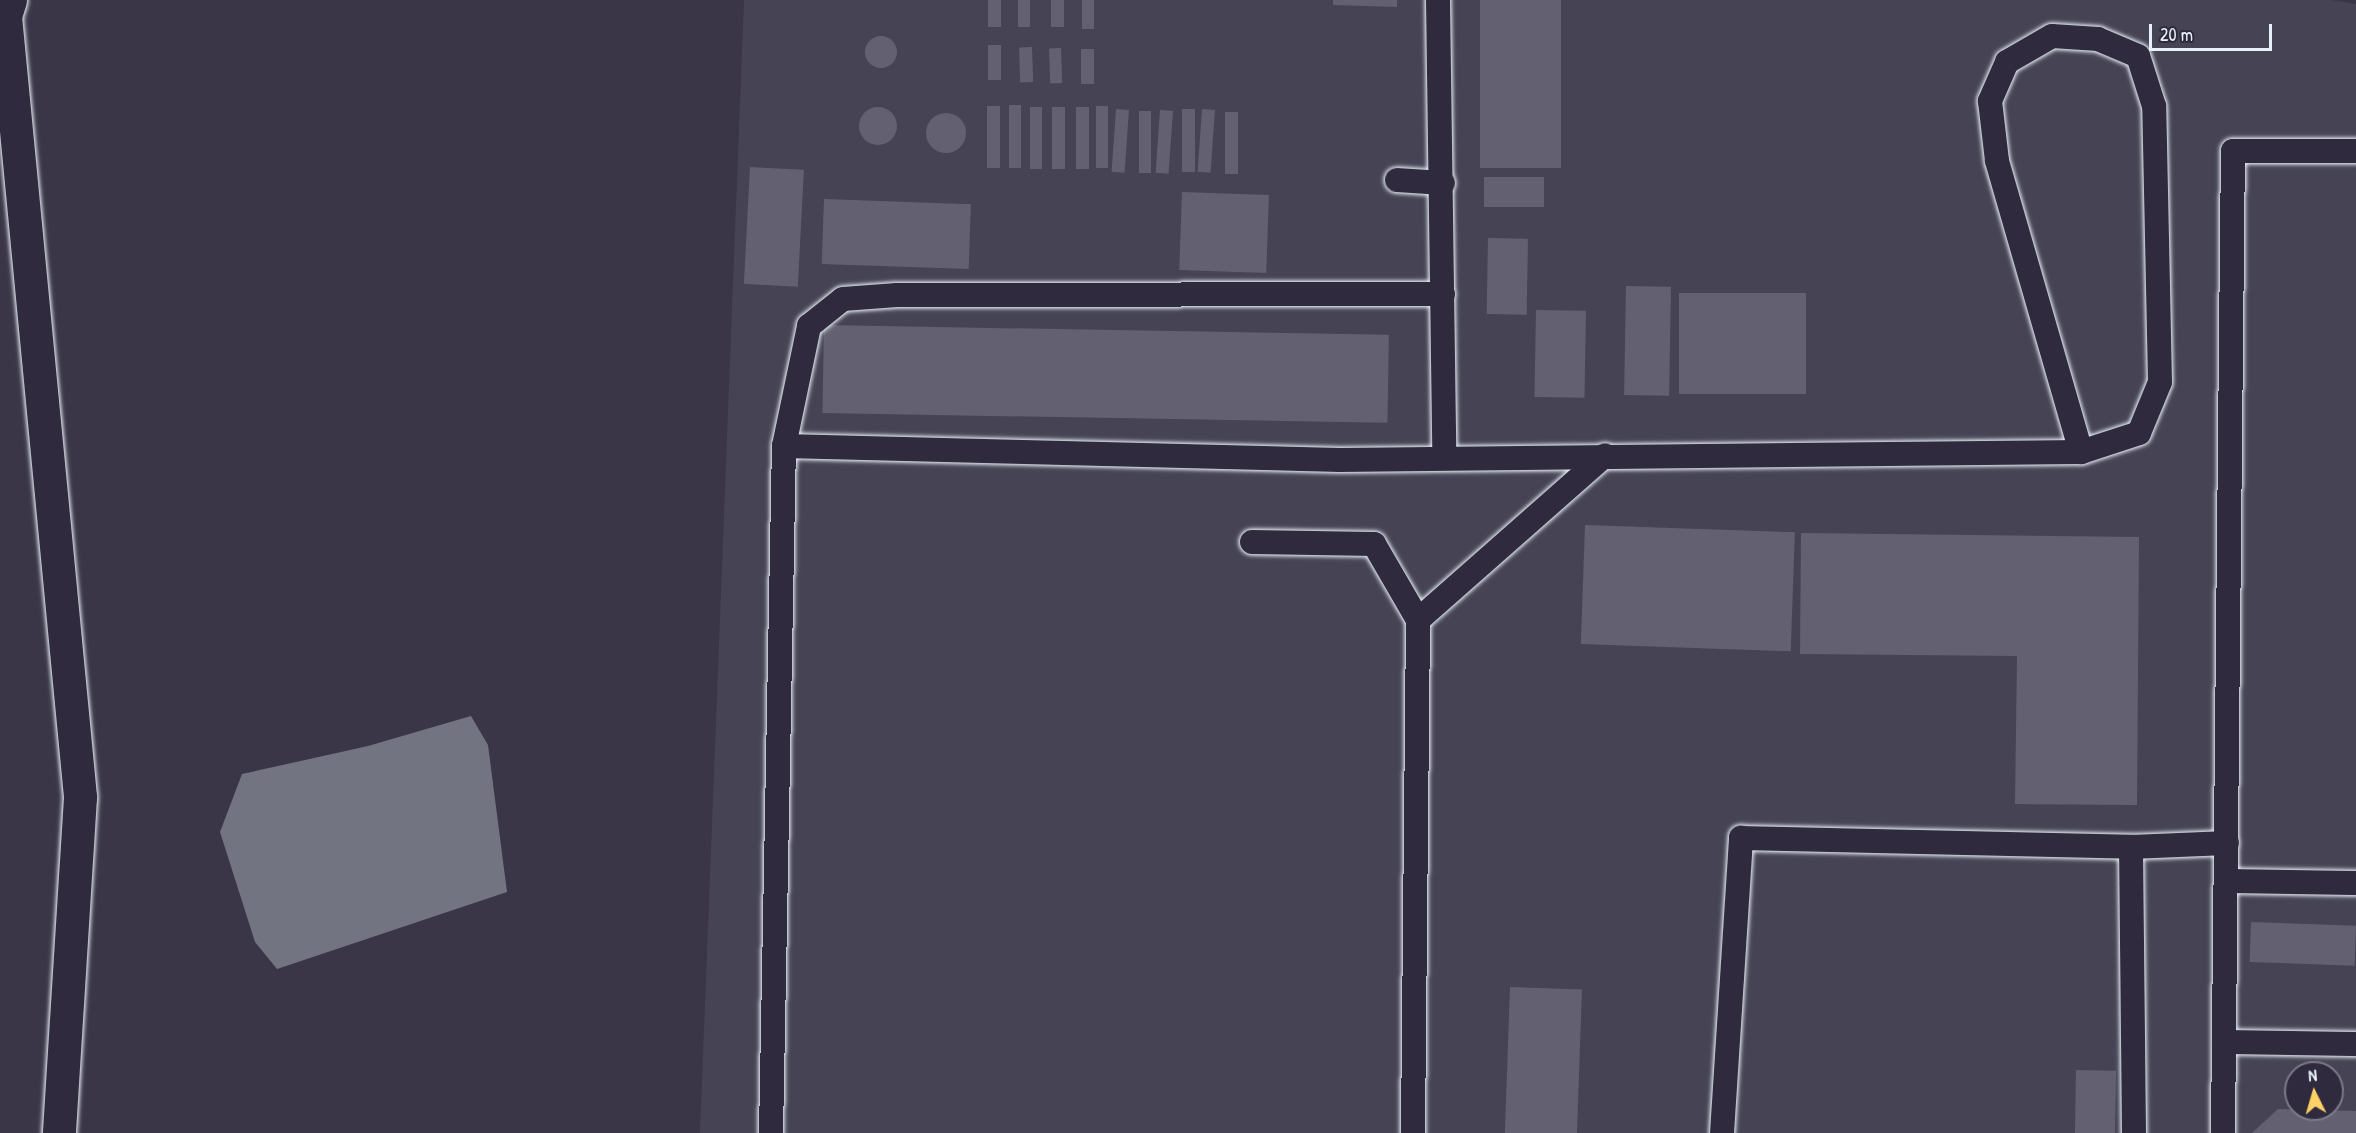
<!DOCTYPE html>
<html>
<head>
<meta charset="utf-8">
<style>
  body { margin:0 }
  #map { position:relative; width:2356px; height:1133px; overflow:hidden; background:#3a3648; font-family:"Patrick Hand",sans-serif }
  div>[style] { position:absolute }
  [style*='--x'] { left:calc(var(--x)*1px); top:calc(var(--y)*1px); width:calc(var(--w)*1px); rotate:calc(var(--a)*1deg) }
  .built>* { inset:0; background:#464354 }
  .water>* { inset:0; background:#737482 }
  .building>* { inset:0; background:#636171; transform-origin:0 0 }
  .round { border-radius:50% }
  .roads { filter:drop-shadow(0 0 2px #e8f1f8) drop-shadow(0 0 2px #e8f1f8) }
  .service>* { height:24px; margin:-12px; padding:0 12px; transform-origin:12px; border-radius:12px; background:#2f2a3d }
  .minor>* { height:33px; margin:-16.5px; padding:0 16.5px; transform-origin:16.5px; border-radius:16.5px; background:#2f2a3d }
  span { translate:-50% -50%; white-space:nowrap; text-align:center; line-height:1.15; -webkit-text-stroke:4.5px #2f2a3d; paint-order:stroke }
  .north { position:absolute; left:2284px; top:1061px; width:60px; height:60px; box-sizing:border-box; background:#2f2a3d; border:2px solid #797a88; border-radius:50%; rotate:355deg; font-size:16px; font-weight:700; line-height:24px; text-align:center; color:#e8f1f8 }
  .north::after { content:''; display:block; margin:auto; width:21px; height:27px; background:#ffd166; clip-path:polygon(50% 0,100% 100%,50% 72%,0 100%) }
  .scale { position:absolute; left:2149px; top:24px; width:123px; height:27px; box-sizing:border-box; border:3px solid #e8f1f8; border-top:0; padding-left:8px; font-size:18px; line-height:21px; white-space:nowrap; color:#e8f1f8; -webkit-text-stroke:4px #2f2a3d; paint-order:stroke }
</style>
</head>
<body>
<div id="map">
  <div class="built">
    <i style="clip-path:polygon(evenodd,744px 0,2332px 0,2356px 4px,2356px 1133px,700px 1133px,744px 0,2296px 1073px,2332px 1073px,2332px 1109px,2296px 1109px,2296px 1073px)"></i>
  </div>
  <div class="water">
    <i style="clip-path:polygon(471px 716px,488px 745px,507px 892px,277px 969px,255px 942px,220px 832px,242px 774px,368px 746px)"></i>
  </div>
  <div class="building">
    <i style="left:988px;top:0;width:13px;height:27px"></i>
    <i style="left:1018px;top:0;width:12px;height:27px"></i>
    <i style="left:1051px;top:0;width:13px;height:27px"></i>
    <i style="left:1082px;top:0;width:12px;height:29px"></i>
    <i style="clip-path:polygon(1333px 0,1397px 0,1397px 7px,1333px 5px)"></i>
    <i style="left:1480px;top:0;width:81px;height:168px"></i>
    <i class="round" style="left:865px;top:36px;width:32px;height:32px"></i>
    <i style="left:1001px;top:45px;width:35px;height:13px;rotate:90deg"></i>
    <i style="left:1032px;top:47px;width:35px;height:13px;rotate:88deg"></i>
    <i style="left:1061px;top:48px;width:35px;height:12px;rotate:88deg"></i>
    <i style="left:1081px;top:49px;width:13px;height:35px"></i>
    <i style="left:1009px;top:105px;width:12px;height:63px"></i>
    <i style="left:987px;top:106px;width:13px;height:62px"></i>
    <i style="left:1096px;top:106px;width:12px;height:62px"></i>
    <i style="left:1030px;top:107px;width:12px;height:62px"></i>
    <i style="left:1052px;top:107px;width:13px;height:62px"></i>
    <i style="left:1076px;top:107px;width:13px;height:62px"></i>
    <i class="round" style="left:859px;top:107px;width:38px;height:38px"></i>
    <i style="left:1116px;top:109px;width:13px;height:63px;rotate:4deg"></i>
    <i style="left:1182px;top:109px;width:13px;height:63px"></i>
    <i style="left:1202px;top:109px;width:13px;height:63px;rotate:4deg"></i>
    <i style="left:1160px;top:110px;width:13px;height:63px;rotate:4deg"></i>
    <i style="left:1139px;top:111px;width:12px;height:62px"></i>
    <i style="left:1225px;top:112px;width:13px;height:62px"></i>
    <i class="round" style="left:926px;top:113px;width:40px;height:40px"></i>
    <i style="left:750px;top:167px;width:54px;height:117px;rotate:3deg"></i>
    <i style="left:1544px;top:177px;width:30px;height:60px;rotate:90deg"></i>
    <i style="left:1182px;top:192px;width:87px;height:78px;rotate:2deg"></i>
    <i style="left:824px;top:199px;width:147px;height:65px;rotate:2deg"></i>
    <i style="left:1488px;top:238px;width:40px;height:76px;rotate:1deg"></i>
    <i style="left:1626px;top:286px;width:45px;height:109px;rotate:1deg"></i>
    <i style="left:1679px;top:293px;width:127px;height:101px"></i>
    <i style="left:1536px;top:310px;width:50px;height:87px;rotate:1deg"></i>
    <i style="left:824px;top:325px;width:565px;height:88px;rotate:1deg"></i>
    <i style="left:1585px;top:525px;width:210px;height:119px;rotate:2deg"></i>
    <i style="clip-path:polygon(1801px 533px,2139px 537px,2137px 805px,2015px 804px,2017px 656px,1800px 654px)"></i>
    <i style="left:2251px;top:922px;width:105px;height:40px;rotate:2deg"></i>
    <i style="left:1510px;top:987px;width:72px;height:146px;rotate:2deg"></i>
    <i style="left:2076px;top:1070px;width:40px;height:63px;rotate:1deg"></i>
    <i style="clip-path:polygon(2278px 1109px,2356px 1111px,2356px 1133px,2252px 1133px)"></i>
  </div>
  <div class="roads">
    <div class="service">
      <i style="--x:1438;--y:0;--w:458;--a:89.2"></i>
      <i style="--x:1397;--y:180;--w:46;--a:3.7"></i>
      <i style="--x:784;--y:446;--w:123;--a:-78.2"></i>
      <i style="--x:809;--y:326;--w:43;--a:-38.5"></i>
      <i style="--x:843;--y:299;--w:54;--a:-4.2"></i>
      <i style="--x:897;--y:295;--w:546;--a:-0.1"></i>
      <i style="--x:1252;--y:542;--w:122;--a:0.9"></i>
      <i style="--x:1374;--y:544;--w:88;--a:59.9"></i>
      <i style="--x:1418;--y:620;--w:513;--a:90.56"></i>
      <i style="--x:1418;--y:620;--w:249;--a:-41.4"></i>
      <i style="--x:2226;--y:881;--w:130;--a:0.9"></i>
      <i style="--x:2224;--y:1042;--w:132;--a:0.9"></i>
      <i style="--x:771;--y:1133;--w:687;--a:-88.92"></i>
      <i style="--x:784;--y:446;--w:556;--a:1.44"></i>
      <i style="--x:1340;--y:460;--w:741;--a:-0.62"></i>
      <i style="--x:2081;--y:452;--w:61;--a:-18.1"></i>
      <i style="--x:2139;--y:433;--w:55;--a:-67.6"></i>
      <i style="--x:2160;--y:382;--w:276;--a:-91.2"></i>
      <i style="--x:2154;--y:106;--w:52;--a:-107.7"></i>
      <i style="--x:2138;--y:56;--w:43;--a:-157"></i>
      <i style="--x:2098;--y:39;--w:46;--a:-176.3"></i>
      <i style="--x:2052;--y:36;--w:52;--a:150"></i>
      <i style="--x:2007;--y:62;--w:43;--a:113.6"></i>
      <i style="--x:1990;--y:101;--w:60;--a:83.3"></i>
      <i style="--x:1997;--y:161;--w:303;--a:73.9"></i>
      <i style="--x:1722;--y:1133;--w:296;--a:-86.3"></i>
      <i style="--x:1741;--y:838;--w:390;--a:1.3"></i>
      <i style="--x:2134;--y:1133;--w:286;--a:-90.6"></i>
      <i style="--x:2131;--y:847;--w:96;--a:-2.4"></i>
      <i style="--x:2223;--y:1133;--w:982;--a:-89.42"></i>
      <i style="--x:2233;--y:151;--w:123;--a:0"></i>
    </div>
    <div class="minor">
      <i style="--x:10;--y:0;--w:17;--a:107"></i>
      <i style="--x:5;--y:16;--w:785;--a:84.51"></i>
      <i style="--x:80;--y:797;--w:337;--a:93.6"></i>
    </div>
  </div>
  <div class="north">N</div>
  <div class="scale">20 m</div>
</div>
</body>
</html>
